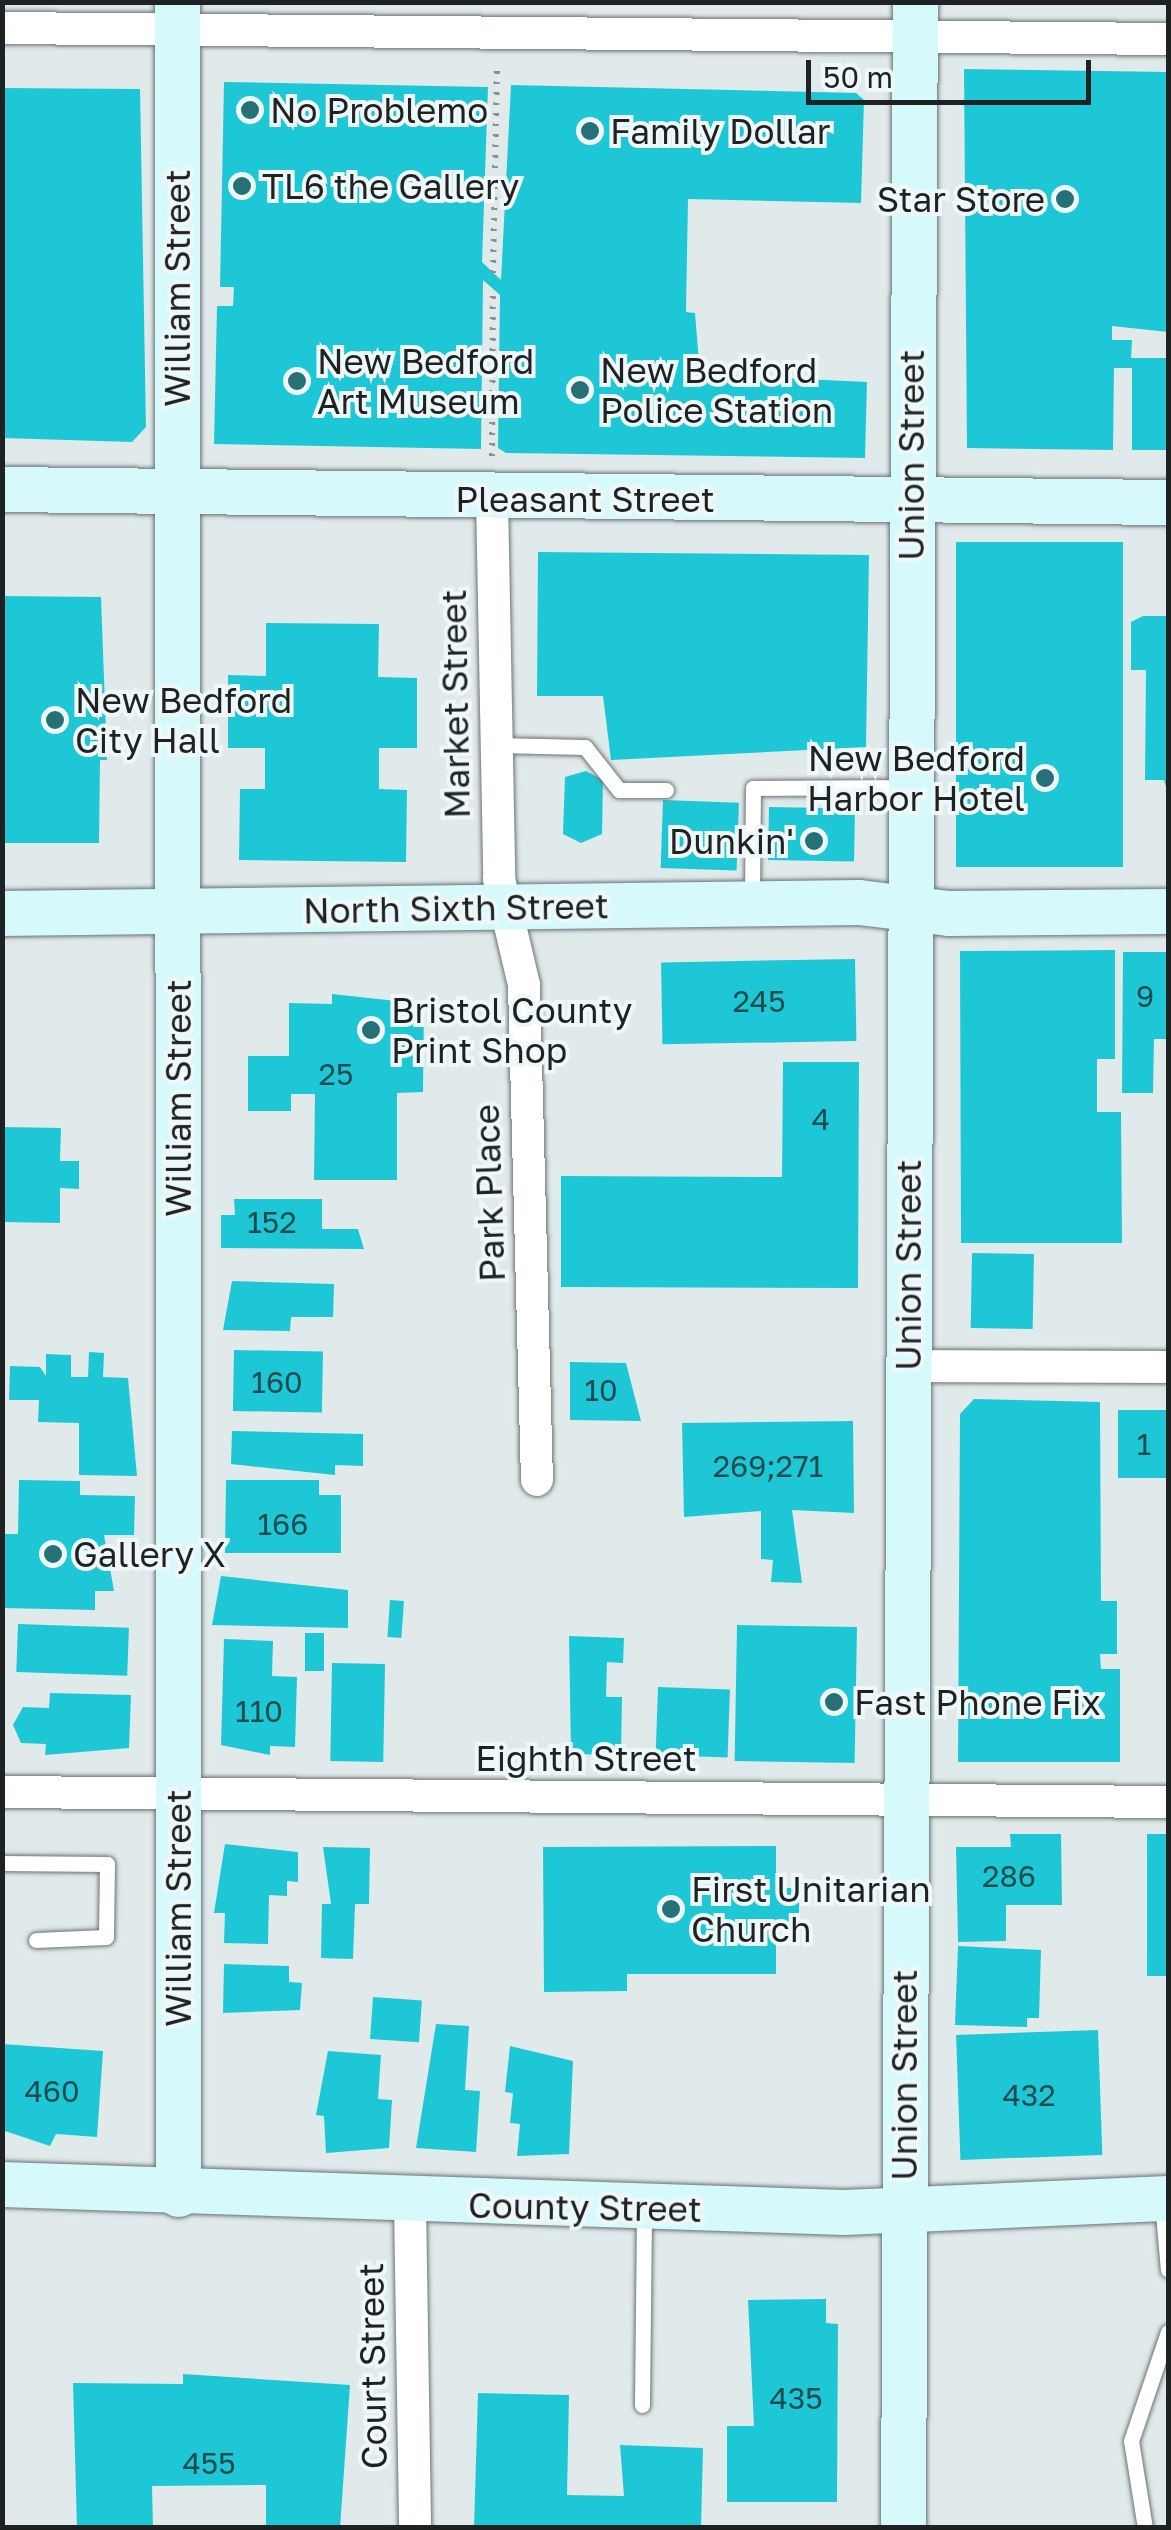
<!DOCTYPE html>
<html>
<head>
<meta charset="utf-8">
<style>
  body { margin:0 }
  #map { position:relative; width:1171px; height:2530px; overflow:hidden; background:#e1eaeb; font-family:"Golos Text",sans-serif }
  div>[style] { position:absolute }
  [style*='--x'] { left:calc(var(--x)*1px); top:calc(var(--y)*1px); width:calc(var(--w)*1px); rotate:calc(var(--a)*1deg) }
  .building>* { inset:0; background:#1ec7d5; transform-origin:0 0 }
  .path>* { height:6px; margin-top:-3px; transform-origin:0; background:repeating-linear-gradient(90deg,#8b9192 0 2.5px,transparent 0 10.5px) }
  .roads { filter:drop-shadow(0 0 2px #6b7374) drop-shadow(0 0 2px #6b7374) }
  .lane>* { height:15px; margin:-7.5px; padding:0 7.5px; transform-origin:7.5px; border-radius:7.5px; background:#fff }
  .street>* { height:32px; margin:-16px; padding:0 16px; transform-origin:16px; border-radius:16px; background:#fff }
  .secondary>* { height:45px; margin:-22.5px; padding:0 22.5px; transform-origin:22.5px; border-radius:22.5px; background:#d6f9fc }
  .dots>* { width:28px; height:28px; translate:-50% -50%; box-sizing:border-box; border:5px solid #eef8f8; border-radius:50% }
  span { translate:-50% -50%; white-space:nowrap; text-align:center; line-height:1.15; -webkit-text-stroke:8px #eef8f8; paint-order:stroke }
  .number-label { font-size:30px; color:#1f4b4f }
  .number-label span { -webkit-text-stroke-width:0 }
  .poi-label { font-size:35px; color:#1f2222 }
  .left { translate:0 -50%; text-align:left }
  .right { translate:-100% -50%; text-align:right }
  .street-label { font-size:35px; color:#1f2222 }
  .frame { position:absolute; inset:0; border:5px solid #1f2222; pointer-events:none }
  .scale { position:absolute; left:806px; top:60px; width:285px; height:45px; box-sizing:border-box; border:5px solid #1f2222; border-top:0; padding-left:12px; font-size:30px; line-height:35px; white-space:nowrap; color:#1f2222; -webkit-text-stroke:8px #eef8f8; paint-order:stroke }
</style>
</head>
<body>
<div id="map">
  <div class="building">
    <i style="clip-path:polygon(964px 69px,1168px 72px,1168px 332px,1112px 326px,1112px 340px,1132px 340px,1131px 358px,1168px 358px,1168px 450px,1132px 450px,1132px 368px,1114px 368px,1113px 450px,967px 448px)"></i>
    <i style="clip-path:polygon(224px 82px,488px 87px,482px 262px,501px 280px,511px 85px,856px 93px,864px 100px,861px 203px,688px 199px,686px 312px,695px 313px,700px 374px,867px 382px,865px 458px,506px 453px,498px 448px,500px 295px,483px 280px,481px 449px,214px 444px,217px 306px,233px 306px,234px 287px,220px 287px)"></i>
    <i style="clip-path:polygon(2px 88px,140px 89px,146px 427px,132px 442px,2px 438px)"></i>
    <i style="left:1123px;top:542px;width:325px;height:167px;rotate:90deg"></i>
    <i style="clip-path:polygon(538px 552px,869px 555px,866px 747px,611px 760px,603px 696px,537px 696px)"></i>
    <i style="clip-path:polygon(2px 596px,101px 597px,107px 760px,100px 760px,99px 843px,2px 843px)"></i>
    <i style="clip-path:polygon(1143px 616px,1168px 616px,1168px 794px,1164px 780px,1145px 780px,1146px 670px,1131px 670px,1131px 622px)"></i>
    <i style="clip-path:polygon(266px 623px,379px 624px,378px 677px,417px 678px,417px 748px,379px 748px,379px 789px,407px 790px,406px 862px,239px 860px,240px 789px,265px 789px,265px 748px,228px 748px,228px 675px,266px 676px)"></i>
    <i style="clip-path:polygon(586px 771px,603px 780px,602px 834px,581px 843px,563px 834px,565px 777px)"></i>
    <i style="left:663px;top:800px;width:76px;height:68px;rotate:2deg"></i>
    <i style="left:769px;top:807px;width:86px;height:53px;rotate:1deg"></i>
    <i style="clip-path:polygon(1115px 950px,1115px 1059px,1097px 1059px,1097px 1112px,1121px 1112px,1122px 1243px,961px 1243px,960px 951px)"></i>
    <i style="clip-path:polygon(1123px 952px,1168px 952px,1168px 1039px,1154px 1039px,1153px 1093px,1122px 1093px)"></i>
    <i style="left:855px;top:959px;width:82px;height:194px;rotate:89deg"></i>
    <i style="clip-path:polygon(332px 994px,424px 1004px,423px 1092px,397px 1093px,397px 1180px,314px 1180px,315px 1094px,291px 1094px,291px 1111px,248px 1111px,248px 1056px,289px 1056px,289px 1003px,332px 1004px)"></i>
    <i style="clip-path:polygon(783px 1062px,859px 1062px,858px 1288px,561px 1287px,561px 1176px,782px 1177px)"></i>
    <i style="clip-path:polygon(2px 1127px,61px 1128px,60px 1161px,79px 1161px,79px 1189px,60px 1188px,60px 1223px,2px 1222px)"></i>
    <i style="clip-path:polygon(234px 1199px,322px 1199px,322px 1229px,358px 1229px,364px 1249px,221px 1248px,221px 1215px,235px 1215px)"></i>
    <i style="left:972px;top:1253px;width:62px;height:75px;rotate:1deg"></i>
    <i style="clip-path:polygon(232px 1281px,334px 1284px,333px 1317px,291px 1317px,290px 1331px,223px 1330px)"></i>
    <i style="left:234px;top:1350px;width:89px;height:61px;rotate:1deg"></i>
    <i style="clip-path:polygon(89px 1352px,104px 1353px,103px 1377px,128px 1378px,137px 1476px,79px 1475px,79px 1423px,38px 1422px,39px 1400px,9px 1400px,10px 1366px,40px 1367px,46px 1376px,46px 1354px,71px 1355px,71px 1377px,88px 1377px)"></i>
    <i style="clip-path:polygon(570px 1362px,626px 1363px,641px 1421px,570px 1420px)"></i>
    <i style="clip-path:polygon(974px 1399px,1100px 1402px,1101px 1601px,1117px 1601px,1117px 1654px,1100px 1654px,1101px 1669px,1120px 1669px,1120px 1762px,958px 1762px,960px 1414px)"></i>
    <i style="left:1118px;top:1410px;width:50px;height:68px"></i>
    <i style="clip-path:polygon(853px 1421px,854px 1513px,792px 1510px,802px 1583px,771px 1582px,773px 1560px,761px 1559px,761px 1511px,684px 1517px,682px 1423px)"></i>
    <i style="clip-path:polygon(232px 1431px,363px 1434px,363px 1466px,335px 1465px,335px 1475px,231px 1464px)"></i>
    <i style="clip-path:polygon(19px 1480px,80px 1481px,80px 1495px,135px 1496px,134px 1535px,104px 1535px,114px 1591px,95px 1591px,95px 1610px,2px 1608px,2px 1534px,18px 1534px)"></i>
    <i style="clip-path:polygon(226px 1480px,319px 1480px,319px 1495px,341px 1495px,341px 1553px,225px 1553px)"></i>
    <i style="clip-path:polygon(221px 1576px,348px 1590px,348px 1628px,212px 1625px)"></i>
    <i style="left:390px;top:1600px;width:14px;height:37px;rotate:4deg"></i>
    <i style="left:18px;top:1624px;width:111px;height:48px;rotate:2deg"></i>
    <i style="left:737px;top:1625px;width:120px;height:136px;rotate:1deg"></i>
    <i style="left:305px;top:1633px;width:19px;height:38px"></i>
    <i style="clip-path:polygon(569px 1636px,624px 1638px,623px 1663px,607px 1662px,606px 1697px,622px 1697px,621px 1755px,571px 1754px)"></i>
    <i style="clip-path:polygon(224px 1639px,273px 1641px,272px 1676px,297px 1677px,295px 1747px,270px 1746px,270px 1755px,221px 1745px)"></i>
    <i style="left:332px;top:1663px;width:53px;height:98px;rotate:1deg"></i>
    <i style="left:658px;top:1687px;width:72px;height:68px;rotate:2deg"></i>
    <i style="clip-path:polygon(50px 1693px,131px 1695px,129px 1748px,45px 1755px,46px 1744px,21px 1743px,13px 1725px,23px 1707px,49px 1708px)"></i>
    <i style="clip-path:polygon(1010px 1834px,1061px 1834px,1062px 1905px,1006px 1905px,1006px 1941px,958px 1942px,956px 1847px,1011px 1847px)"></i>
    <i style="left:1147px;top:1834px;width:21px;height:142px"></i>
    <i style="clip-path:polygon(225px 1844px,298px 1852px,298px 1882px,287px 1881px,287px 1896px,269px 1895px,268px 1944px,224px 1943px,225px 1913px,214px 1913px)"></i>
    <i style="clip-path:polygon(776px 1846px,776px 1888px,799px 1888px,799px 1929px,776px 1929px,776px 1974px,627px 1974px,627px 1991px,544px 1992px,543px 1847px)"></i>
    <i style="clip-path:polygon(323px 1847px,370px 1848px,369px 1904px,355px 1904px,353px 1959px,321px 1958px,322px 1904px,331px 1904px)"></i>
    <i style="clip-path:polygon(958px 1946px,1041px 1950px,1039px 2018px,1027px 2018px,1027px 2027px,955px 2025px)"></i>
    <i style="clip-path:polygon(224px 1964px,289px 1966px,289px 1982px,302px 1983px,300px 2010px,223px 2013px)"></i>
    <i style="left:373px;top:1997px;width:49px;height:42px;rotate:4deg"></i>
    <i style="clip-path:polygon(436px 2024px,469px 2026px,465px 2090px,480px 2091px,476px 2152px,416px 2148px)"></i>
    <i style="left:1098px;top:2030px;width:125px;height:142px;rotate:88deg"></i>
    <i style="clip-path:polygon(2px 2044px,103px 2051px,97px 2137px,56px 2134px,50px 2146px,2px 2130px)"></i>
    <i style="clip-path:polygon(510px 2046px,573px 2061px,569px 2154px,517px 2156px,520px 2124px,510px 2123px,513px 2093px,505px 2092px)"></i>
    <i style="clip-path:polygon(328px 2051px,381px 2055px,378px 2099px,392px 2100px,389px 2148px,326px 2153px,324px 2116px,316px 2115px)"></i>
    <i style="clip-path:polygon(826px 2299px,826px 2323px,838px 2324px,837px 2502px,727px 2502px,727px 2426px,754px 2426px,748px 2300px)"></i>
    <i style="clip-path:polygon(183px 2374px,350px 2385px,340px 2528px,266px 2528px,266px 2485px,152px 2486px,153px 2528px,77px 2528px,73px 2383px,183px 2384px)"></i>
    <i style="clip-path:polygon(478px 2393px,569px 2395px,567px 2495px,624px 2496px,620px 2445px,703px 2448px,701px 2528px,474px 2528px)"></i>
  </div>
  <div class="path">
    <i style="--x:493;--y:273;--w:209;--a:-88.9"></i>
    <i style="--x:492;--y:456;--w:168;--a:-89.7"></i>
  </div>
  <div class="roads">
    <div class="lane">
      <i style="--x:496;--y:745;--w:89;--a:1.3"></i>
      <i style="--x:585;--y:747;--w:55;--a:51.7"></i>
      <i style="--x:619;--y:790;--w:47;--a:0"></i>
      <i style="--x:752;--y:898;--w:110;--a:-89.5"></i>
      <i style="--x:753;--y:788;--w:153;--a:-0.4"></i>
      <i style="--x:2;--y:1863;--w:105;--a:0.5"></i>
      <i style="--x:107;--y:1864;--w:73;--a:90.8"></i>
      <i style="--x:106;--y:1937;--w:70;--a:177.5"></i>
      <i style="--x:1162;--y:2202;--w:68;--a:85"></i>
      <i style="--x:642;--y:2405;--w:196;--a:-89.4"></i>
      <i style="--x:1145;--y:2528;--w:88;--a:-99.1"></i>
      <i style="--x:1131;--y:2441;--w:115;--a:-71.3"></i>
    </div>
    <div class="street">
      <i style="--x:2;--y:28;--w:1166;--a:0.54"></i>
      <i style="--x:492;--y:498;--w:381;--a:88.9"></i>
      <i style="--x:499;--y:879;--w:109;--a:76.7"></i>
      <i style="--x:524;--y:985;--w:495;--a:88.5"></i>
      <i style="--x:907;--y:1366;--w:261;--a:0.2"></i>
      <i style="--x:2;--y:1792;--w:1166;--a:0.49"></i>
      <i style="--x:410;--y:2203;--w:325;--a:89.1"></i>
    </div>
    <div class="secondary">
      <i style="--x:177;--y:2;--w:2192;--a:89.97"></i>
      <i style="--x:2;--y:489;--w:1166;--a:0.64"></i>
      <i style="--x:2;--y:913;--w:857;--a:-0.74"></i>
      <i style="--x:859;--y:902;--w:90;--a:7"></i>
      <i style="--x:948;--y:913;--w:220;--a:-0.5"></i>
      <i style="--x:2;--y:2184;--w:842;--a:1.9"></i>
      <i style="--x:844;--y:2212;--w:324;--a:-2.5"></i>
      <i style="--x:903;--y:2528;--w:2526;--a:-89.73"></i>
    </div>
  </div>
  <div class="dots">
    <i style="left:250px;top:110px;background:#267078"></i>
    <i style="left:590px;top:131px;background:#267078"></i>
    <i style="left:242px;top:186px;background:#267078"></i>
    <i style="left:1065px;top:199px;background:#267078"></i>
    <i style="left:297px;top:381px;background:#267078"></i>
    <i style="left:580px;top:390px;background:#267078"></i>
    <i style="left:55px;top:720px;background:#267078"></i>
    <i style="left:1045px;top:778px;background:#267078"></i>
    <i style="left:814px;top:841px;background:#267078"></i>
    <i style="left:371px;top:1030px;background:#267078"></i>
    <i style="left:53px;top:1554px;background:#267078"></i>
    <i style="left:834px;top:1702px;background:#267078"></i>
    <i style="left:671px;top:1909px;background:#267078"></i>
  </div>
  <div class="number-label">
    <span style="left:1145px;top:996px">9</span>
    <span style="left:759px;top:1001px">245</span>
    <span style="left:336px;top:1074px">25</span>
    <span style="left:821px;top:1119px">4</span>
    <span style="left:272px;top:1222px">152</span>
    <span style="left:277px;top:1382px">160</span>
    <span style="left:601px;top:1390px">10</span>
    <span style="left:1144px;top:1444px">1</span>
    <span style="left:768px;top:1466px">269;271</span>
    <span style="left:283px;top:1524px">166</span>
    <span style="left:259px;top:1711px">110</span>
    <span style="left:1009px;top:1876px">286</span>
    <span style="left:52px;top:2091px">460</span>
    <span style="left:1029px;top:2095px">432</span>
    <span style="left:796px;top:2398px">435</span>
    <span style="left:209px;top:2463px">455</span>
  </div>
  <div class="poi-label">
    <span class="left" style="left:270px;top:110px">No Problemo</span>
    <span class="left" style="left:610px;top:131px">Family Dollar</span>
    <span class="left" style="left:262px;top:186px">TL6 the Gallery</span>
    <span class="right" style="left:1045px;top:199px">Star Store</span>
    <span class="left" style="left:317px;top:381px">New Bedford<br>Art Museum</span>
    <span class="left" style="left:600px;top:390px">New Bedford<br>Police Station</span>
    <span class="left" style="left:75px;top:720px">New Bedford<br>City Hall</span>
    <span class="right" style="left:1025px;top:778px">New Bedford<br>Harbor Hotel</span>
    <span class="right" style="left:794px;top:841px">Dunkin'</span>
    <span class="left" style="left:391px;top:1030px">Bristol County<br>Print Shop</span>
    <span class="left" style="left:73px;top:1554px">Gallery X</span>
    <span class="left" style="left:854px;top:1702px">Fast Phone Fix</span>
    <span class="left" style="left:691px;top:1909px">First Unitarian<br>Church</span>
  </div>
  <div class="street-label">
    <span style="left:177px;top:288px;rotate:-90deg">William Street</span>
    <span style="left:911px;top:455px;rotate:-90deg">Union Street</span>
    <span style="left:585px;top:499px">Pleasant Street</span>
    <span style="left:455px;top:704px;rotate:-91deg">Market Street</span>
    <span style="left:456px;top:908px;rotate:-1deg">North Sixth Street</span>
    <span style="left:178px;top:1098px;rotate:-90deg">William Street</span>
    <span style="left:489px;top:1193px;rotate:-92deg">Park Place</span>
    <span style="left:908px;top:1265px;rotate:-90deg">Union Street</span>
    <span style="left:586px;top:1758px">Eighth Street</span>
    <span style="left:178px;top:1908px;rotate:-90deg">William Street</span>
    <span style="left:904px;top:2075px;rotate:-90deg">Union Street</span>
    <span style="left:585px;top:2207px;rotate:1deg">County Street</span>
    <span style="left:372px;top:2366px;rotate:-91deg">Court Street</span>
  </div>
  <div class="frame"></div>
  <div class="scale">50 m</div>
</div>
</body>
</html>
